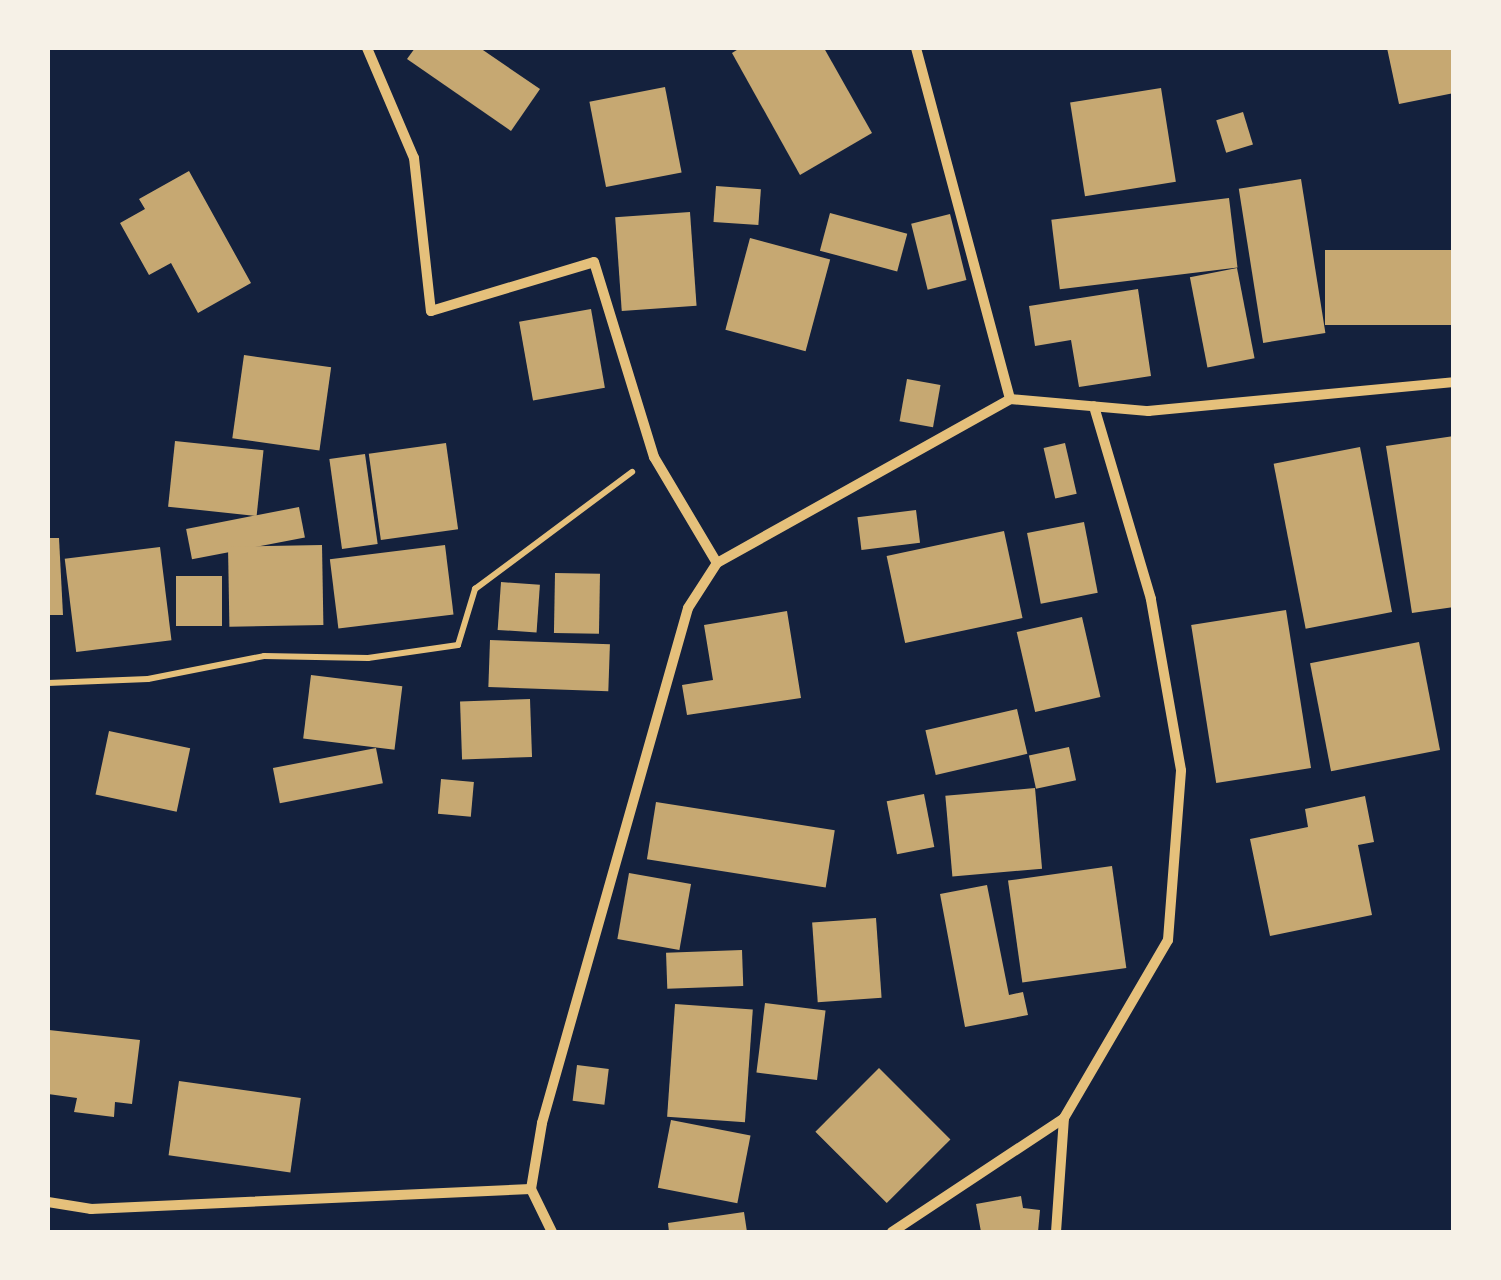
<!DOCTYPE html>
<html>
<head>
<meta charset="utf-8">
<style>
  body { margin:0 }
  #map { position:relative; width:1501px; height:1280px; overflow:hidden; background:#14213d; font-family:Montserrat,sans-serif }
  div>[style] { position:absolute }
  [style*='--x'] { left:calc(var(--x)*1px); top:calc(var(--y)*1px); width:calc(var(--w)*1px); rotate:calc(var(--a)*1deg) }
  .building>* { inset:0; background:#c6a872; transform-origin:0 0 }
  .path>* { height:6px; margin:-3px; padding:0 3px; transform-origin:3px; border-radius:3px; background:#e5c07b }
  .minor>* { height:10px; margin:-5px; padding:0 5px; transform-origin:5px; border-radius:5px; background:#e5c07b }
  span { translate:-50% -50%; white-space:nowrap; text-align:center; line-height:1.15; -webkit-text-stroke:10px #f6f1e7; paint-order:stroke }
  .frame { position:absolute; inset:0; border:50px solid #f6f1e7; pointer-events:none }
</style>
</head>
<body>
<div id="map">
  <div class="building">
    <i style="clip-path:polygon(415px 48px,480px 48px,540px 89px,511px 131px,407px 59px)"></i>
    <i style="clip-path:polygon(740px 48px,824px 48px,872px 133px,800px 175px,732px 53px)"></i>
    <i style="clip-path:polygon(1387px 48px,1454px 48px,1454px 93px,1399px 104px)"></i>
    <i style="left:665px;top:87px;width:87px;height:77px;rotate:79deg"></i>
    <i style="left:1161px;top:88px;width:95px;height:92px;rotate:81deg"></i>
    <i style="left:1243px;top:112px;width:34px;height:28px;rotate:73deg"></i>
    <i style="clip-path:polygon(189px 171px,251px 283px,198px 313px,171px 263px,149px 275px,120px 223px,145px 209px,139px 199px)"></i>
    <i style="left:1301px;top:179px;width:156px;height:63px;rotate:81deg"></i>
    <i style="left:716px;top:186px;width:45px;height:36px;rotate:4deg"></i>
    <i style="left:1229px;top:198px;width:70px;height:179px;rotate:83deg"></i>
    <i style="left:690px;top:212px;width:94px;height:75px;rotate:86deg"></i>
    <i style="left:830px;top:213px;width:80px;height:39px;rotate:15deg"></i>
    <i style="left:950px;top:214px;width:68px;height:40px;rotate:76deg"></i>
    <i style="left:750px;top:238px;width:83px;height:95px;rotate:15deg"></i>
    <i style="left:1454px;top:250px;width:75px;height:129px;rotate:90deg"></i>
    <i style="left:1237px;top:268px;width:92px;height:48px;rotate:79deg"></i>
    <i style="clip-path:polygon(1138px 289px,1151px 376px,1079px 387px,1071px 340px,1035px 346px,1029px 306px)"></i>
    <i style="left:591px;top:309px;width:80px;height:73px;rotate:80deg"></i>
    <i style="left:244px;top:355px;width:88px;height:84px;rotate:8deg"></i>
    <i style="left:907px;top:379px;width:34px;height:43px;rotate:10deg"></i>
    <i style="clip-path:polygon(1454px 436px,1454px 607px,1412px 613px,1386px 446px)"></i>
    <i style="left:175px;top:441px;width:89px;height:66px;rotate:6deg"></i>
    <i style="left:446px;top:443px;width:87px;height:78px;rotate:82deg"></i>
    <i style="left:1065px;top:443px;width:52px;height:22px;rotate:77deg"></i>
    <i style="left:1360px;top:447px;width:168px;height:88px;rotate:79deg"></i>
    <i style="left:365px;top:454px;width:91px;height:36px;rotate:82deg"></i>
    <i style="left:299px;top:507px;width:31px;height:115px;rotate:79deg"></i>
    <i style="left:916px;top:510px;width:33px;height:59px;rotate:83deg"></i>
    <i style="left:1084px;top:522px;width:72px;height:58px;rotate:79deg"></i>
    <i style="left:1004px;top:531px;width:89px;height:120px;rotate:78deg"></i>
    <i style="clip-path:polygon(48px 538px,59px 538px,63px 615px,48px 615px)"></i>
    <i style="left:322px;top:545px;width:80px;height:94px;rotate:89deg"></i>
    <i style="left:445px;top:545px;width:70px;height:116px;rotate:83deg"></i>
    <i style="left:160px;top:547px;width:94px;height:96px;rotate:83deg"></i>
    <i style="left:555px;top:573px;width:45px;height:60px;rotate:1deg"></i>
    <i style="left:176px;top:576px;width:46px;height:50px"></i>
    <i style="left:501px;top:582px;width:39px;height:48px;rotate:4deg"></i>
    <i style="left:1286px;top:610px;width:160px;height:96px;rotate:81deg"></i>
    <i style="clip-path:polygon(787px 611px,801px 698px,687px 715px,682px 685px,713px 680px,704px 625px)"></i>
    <i style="left:1082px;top:617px;width:82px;height:67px;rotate:77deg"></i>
    <i style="left:490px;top:640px;width:120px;height:47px;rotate:2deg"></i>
    <i style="left:1419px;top:642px;width:110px;height:111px;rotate:79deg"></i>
    <i style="left:311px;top:675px;width:92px;height:64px;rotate:7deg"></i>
    <i style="left:530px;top:699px;width:58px;height:70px;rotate:88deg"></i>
    <i style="left:1017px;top:709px;width:46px;height:94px;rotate:77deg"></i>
    <i style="left:109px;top:731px;width:83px;height:65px;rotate:12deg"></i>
    <i style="left:1069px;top:747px;width:34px;height:41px;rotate:78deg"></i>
    <i style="left:376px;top:748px;width:36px;height:105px;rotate:79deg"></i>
    <i style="left:441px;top:779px;width:33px;height:35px;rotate:5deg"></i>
    <i style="left:1035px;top:788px;width:81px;height:90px;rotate:85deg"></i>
    <i style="left:924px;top:794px;width:54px;height:38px;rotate:79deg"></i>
    <i style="clip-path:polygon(1365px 796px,1374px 842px,1358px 845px,1372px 915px,1270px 936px,1250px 839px,1308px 827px,1305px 809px)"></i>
    <i style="left:656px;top:802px;width:181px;height:58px;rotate:9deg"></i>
    <i style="left:1112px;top:866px;width:103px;height:105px;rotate:82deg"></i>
    <i style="left:629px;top:873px;width:63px;height:67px;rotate:10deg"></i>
    <i style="clip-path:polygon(987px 885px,1009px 995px,1023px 992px,1028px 1015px,965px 1027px,940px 894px)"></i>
    <i style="left:876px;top:918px;width:80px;height:64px;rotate:86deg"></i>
    <i style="left:742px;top:950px;width:36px;height:76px;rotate:88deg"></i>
    <i style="left:765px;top:1003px;width:61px;height:70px;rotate:7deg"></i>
    <i style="left:675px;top:1004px;width:78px;height:113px;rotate:4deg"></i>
    <i style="clip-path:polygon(49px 1030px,140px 1040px,132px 1104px,115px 1102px,114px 1117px,74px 1112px,77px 1098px,48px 1094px)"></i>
    <i style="left:577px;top:1065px;width:32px;height:36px;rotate:7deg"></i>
    <i style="left:879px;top:1068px;width:101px;height:90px;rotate:45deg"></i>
    <i style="left:179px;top:1081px;width:123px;height:75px;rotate:8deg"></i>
    <i style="left:671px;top:1120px;width:81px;height:69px;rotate:11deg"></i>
    <i style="clip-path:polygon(1021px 1196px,1023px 1208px,1040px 1210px,1038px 1232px,981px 1232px,976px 1204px)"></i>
    <i style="clip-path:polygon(744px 1212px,747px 1232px,669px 1232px,668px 1223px)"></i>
  </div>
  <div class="path">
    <i style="--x:48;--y:683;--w:100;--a:-2.3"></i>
    <i style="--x:148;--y:679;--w:118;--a:-11.2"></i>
    <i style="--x:264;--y:656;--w:104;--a:1.1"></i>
    <i style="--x:368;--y:658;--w:91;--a:-8.2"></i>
    <i style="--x:458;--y:645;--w:59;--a:-73.1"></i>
    <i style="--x:475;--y:589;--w:196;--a:-36.7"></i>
  </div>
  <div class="minor">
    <i style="--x:367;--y:48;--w:120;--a:66.9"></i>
    <i style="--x:414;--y:158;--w:154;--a:83.7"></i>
    <i style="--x:431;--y:311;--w:170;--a:-16.7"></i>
    <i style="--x:594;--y:262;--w:204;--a:72.9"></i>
    <i style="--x:654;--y:457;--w:123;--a:59.3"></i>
    <i style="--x:916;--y:48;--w:363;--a:75"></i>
    <i style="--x:48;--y:1202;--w:44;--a:9.2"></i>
    <i style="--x:91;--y:1209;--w:440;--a:-2.6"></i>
    <i style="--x:552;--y:1232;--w:48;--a:-116"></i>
    <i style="--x:531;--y:1189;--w:67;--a:-80.5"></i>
    <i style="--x:542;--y:1123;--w:535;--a:-74.17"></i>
    <i style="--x:688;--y:608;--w:54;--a:-57.2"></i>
    <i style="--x:717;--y:563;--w:336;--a:-29.2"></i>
    <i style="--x:1010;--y:399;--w:139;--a:5"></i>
    <i style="--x:1148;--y:411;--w:307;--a:-5.4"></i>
    <i style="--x:892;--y:1232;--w:206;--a:-33.5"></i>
    <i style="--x:1056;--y:1232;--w:114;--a:-86"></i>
    <i style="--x:1064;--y:1118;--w:206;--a:-59.7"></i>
    <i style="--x:1168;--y:940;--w:170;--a:-85.6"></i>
    <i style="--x:1181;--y:770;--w:174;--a:-100"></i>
    <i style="--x:1151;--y:599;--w:201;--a:-106.5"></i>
  </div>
  <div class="frame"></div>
</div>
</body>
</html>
